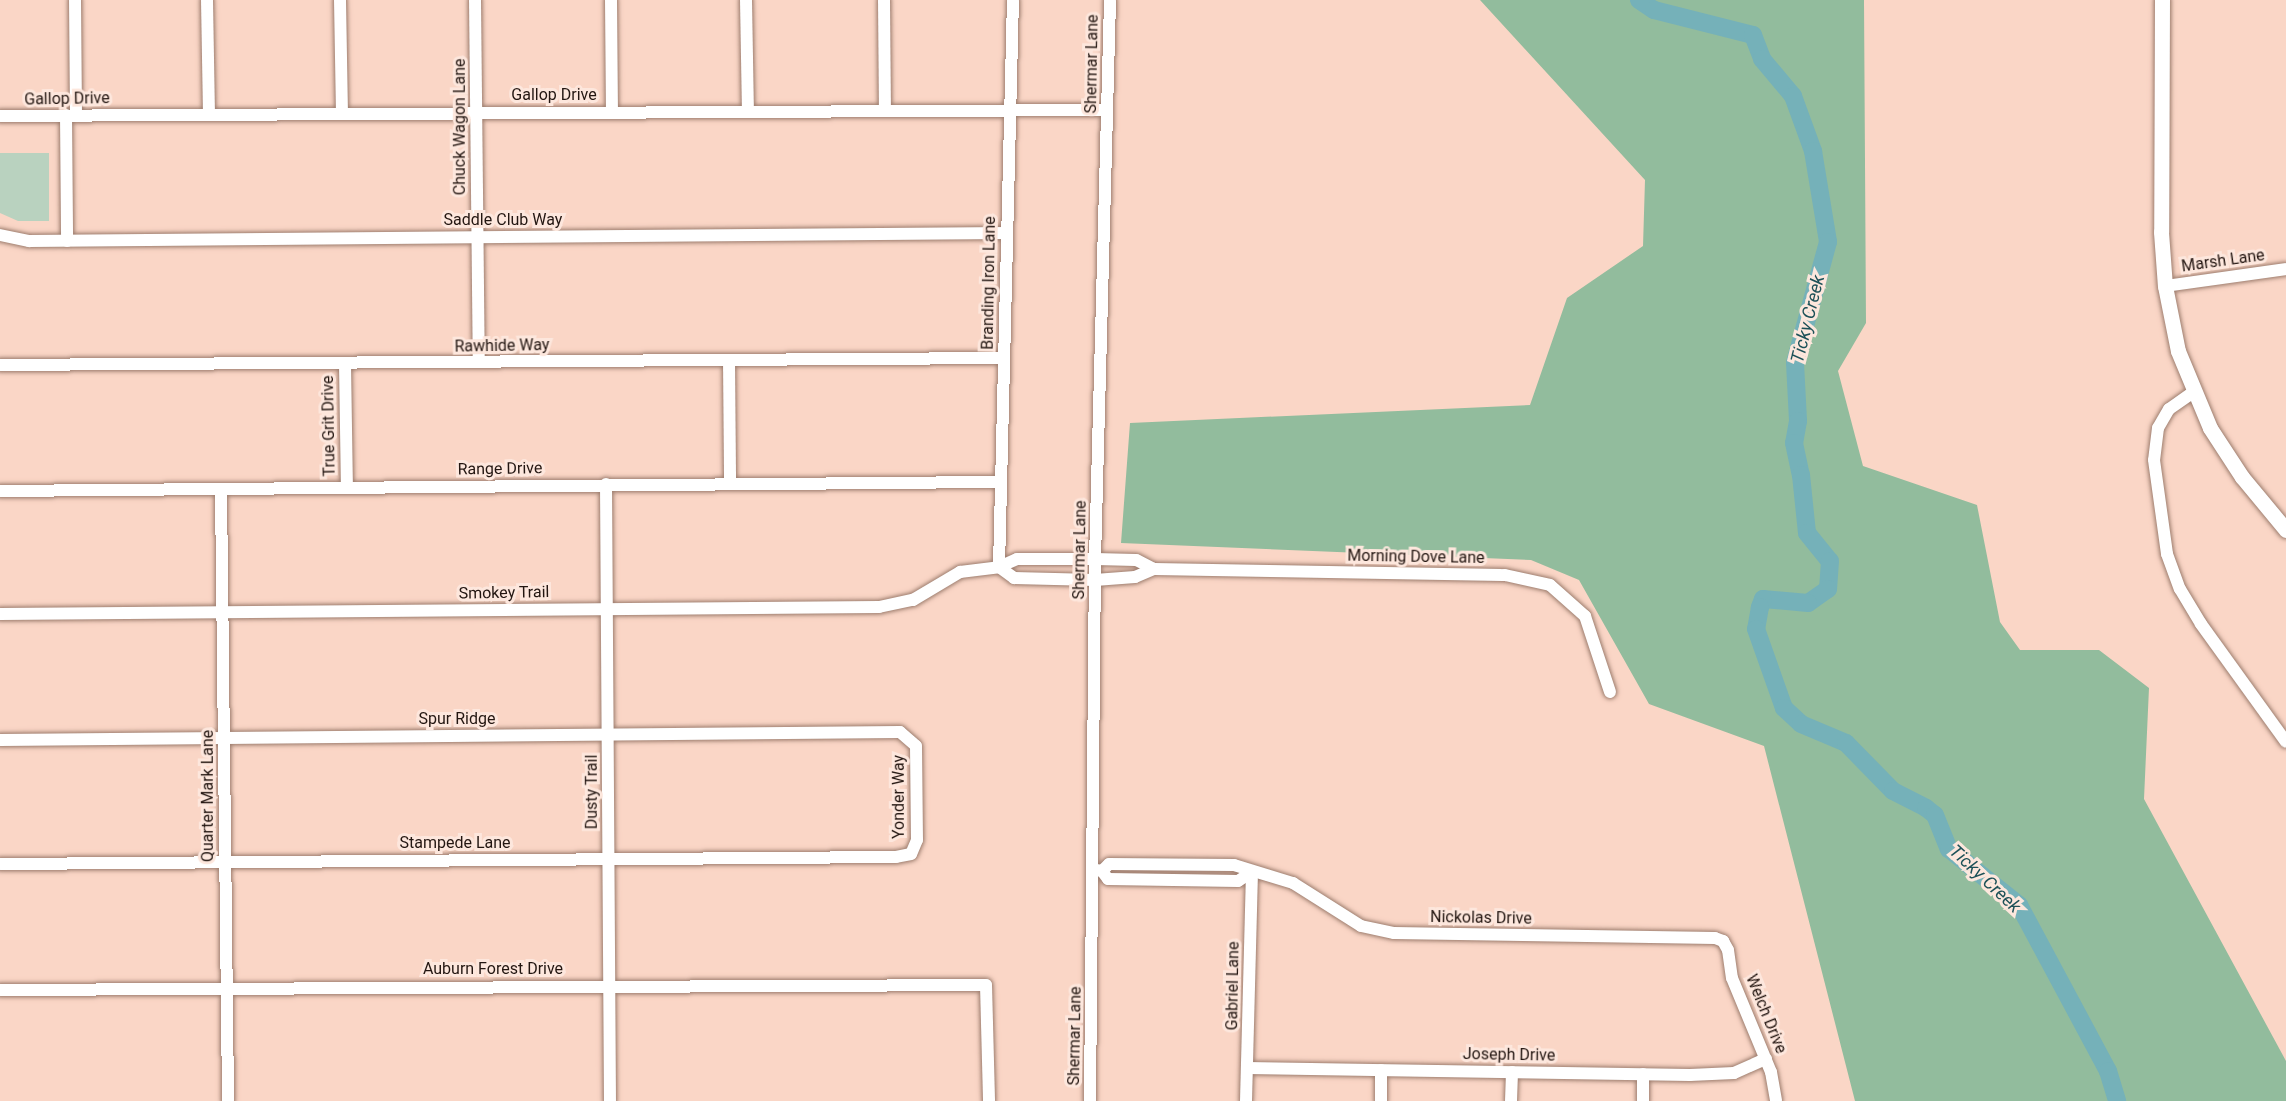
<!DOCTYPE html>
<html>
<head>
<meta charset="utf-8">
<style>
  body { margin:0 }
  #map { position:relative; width:2286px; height:1101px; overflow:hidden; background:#fad6c6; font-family:Roboto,sans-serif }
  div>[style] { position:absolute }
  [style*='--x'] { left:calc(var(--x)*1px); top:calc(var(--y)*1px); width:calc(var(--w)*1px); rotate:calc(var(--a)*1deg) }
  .green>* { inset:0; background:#b9d2bf }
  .forest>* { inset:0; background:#92bc9d }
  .river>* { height:18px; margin:-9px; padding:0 9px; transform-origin:9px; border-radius:9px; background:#75b1b9 }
  .roads { filter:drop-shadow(0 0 2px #9d7d6e) drop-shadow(0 0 2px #9d7d6e) }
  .minor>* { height:12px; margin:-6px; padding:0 6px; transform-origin:6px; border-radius:6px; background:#fff }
  .major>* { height:15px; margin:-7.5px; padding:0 7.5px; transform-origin:7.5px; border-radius:7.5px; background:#fff }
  span { translate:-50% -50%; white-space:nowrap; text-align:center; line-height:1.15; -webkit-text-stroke:6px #fde7dd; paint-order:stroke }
  .street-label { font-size:16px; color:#231611 }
  .water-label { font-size:18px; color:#1d5158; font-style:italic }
</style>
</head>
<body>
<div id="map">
  <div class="green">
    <i style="clip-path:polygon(0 153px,49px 153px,49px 221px,18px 221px,0 213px)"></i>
  </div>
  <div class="forest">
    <i style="clip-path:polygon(1480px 0,1864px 0,1866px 323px,1838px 371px,1863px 466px,1977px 505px,2000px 622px,2020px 650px,2099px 650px,2149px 688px,2144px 799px,2286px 1061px,2286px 1101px,1855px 1101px,1764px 746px,1649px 704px,1579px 580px,1531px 560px,1121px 543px,1130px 423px,1530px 405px,1567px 298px,1643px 246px,1645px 180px)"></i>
  </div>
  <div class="river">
    <i style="--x:1639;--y:0;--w:18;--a:34"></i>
    <i style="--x:1654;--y:10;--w:102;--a:14.2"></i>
    <i style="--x:1753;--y:35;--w:26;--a:69"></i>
    <i style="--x:1762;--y:59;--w:48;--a:50"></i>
    <i style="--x:1793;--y:96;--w:59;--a:70"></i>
    <i style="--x:1813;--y:151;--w:92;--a:80.6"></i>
    <i style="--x:1828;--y:242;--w:125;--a:105.3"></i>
    <i style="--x:1795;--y:363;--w:58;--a:87"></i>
    <i style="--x:1798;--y:421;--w:22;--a:100"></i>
    <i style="--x:1794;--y:443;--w:33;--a:78"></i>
    <i style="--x:1801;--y:475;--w:58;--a:84.1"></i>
    <i style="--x:1807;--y:533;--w:36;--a:51"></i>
    <i style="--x:1830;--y:561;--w:28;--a:94"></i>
    <i style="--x:1828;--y:589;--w:24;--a:145"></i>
    <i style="--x:1808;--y:603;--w:45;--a:-174.9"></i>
    <i style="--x:1763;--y:599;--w:9;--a:111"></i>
    <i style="--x:1760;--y:607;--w:22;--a:100"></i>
    <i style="--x:1756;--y:629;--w:84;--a:70.5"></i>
    <i style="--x:1784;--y:708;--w:23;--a:43"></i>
    <i style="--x:1801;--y:724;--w:49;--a:22.9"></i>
    <i style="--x:1846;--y:743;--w:67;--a:45.6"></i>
    <i style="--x:1893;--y:791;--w:37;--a:27"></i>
    <i style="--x:1926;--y:808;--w:11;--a:38"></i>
    <i style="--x:1935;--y:815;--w:37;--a:68"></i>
    <i style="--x:1949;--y:849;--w:90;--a:38.7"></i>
    <i style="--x:2019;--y:905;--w:188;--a:61.8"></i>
    <i style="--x:2108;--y:1071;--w:31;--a:73"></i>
  </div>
  <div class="roads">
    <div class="minor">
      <i style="--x:75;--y:0;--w:115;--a:89.5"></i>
      <i style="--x:207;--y:0;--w:113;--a:89"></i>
      <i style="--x:340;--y:0;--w:113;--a:89"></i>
      <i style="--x:475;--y:0;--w:362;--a:89.4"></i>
      <i style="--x:611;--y:0;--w:112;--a:89.5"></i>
      <i style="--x:746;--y:0;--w:110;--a:89"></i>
      <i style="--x:884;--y:0;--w:109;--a:89.5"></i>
      <i style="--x:66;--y:115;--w:126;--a:89.5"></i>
      <i style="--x:0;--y:116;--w:1107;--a:-0.31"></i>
      <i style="--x:0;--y:235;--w:30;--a:12"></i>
      <i style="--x:29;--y:241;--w:978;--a:-0.47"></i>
      <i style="--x:2165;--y:286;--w:122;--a:-8"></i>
      <i style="--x:729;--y:360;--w:124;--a:89.5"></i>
      <i style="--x:345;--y:364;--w:124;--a:89.1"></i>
      <i style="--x:0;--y:365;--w:1004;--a:-0.4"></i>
      <i style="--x:2192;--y:393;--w:28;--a:145"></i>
      <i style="--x:2169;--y:409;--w:22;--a:120"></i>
      <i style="--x:2158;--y:428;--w:32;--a:97"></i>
      <i style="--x:2154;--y:460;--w:95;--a:82.1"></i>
      <i style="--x:2167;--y:554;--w:37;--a:70"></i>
      <i style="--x:2180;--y:589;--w:41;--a:59"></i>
      <i style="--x:2201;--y:624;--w:145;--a:54.2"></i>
      <i style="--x:606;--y:484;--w:617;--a:89.63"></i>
      <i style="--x:221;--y:490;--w:611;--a:89.34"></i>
      <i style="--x:0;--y:491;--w:1001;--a:-0.52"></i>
      <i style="--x:1154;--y:569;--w:20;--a:-153"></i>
      <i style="--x:1136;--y:560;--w:41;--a:-178.6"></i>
      <i style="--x:1095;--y:559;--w:78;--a:180"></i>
      <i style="--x:1017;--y:559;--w:20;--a:156"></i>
      <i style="--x:999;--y:567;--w:19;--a:36"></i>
      <i style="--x:1014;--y:578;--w:81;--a:1.4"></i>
      <i style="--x:1095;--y:580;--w:40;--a:-4.3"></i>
      <i style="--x:1135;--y:577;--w:21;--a:-23"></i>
      <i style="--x:1154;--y:569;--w:351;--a:1"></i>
      <i style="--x:1505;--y:575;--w:46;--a:12.5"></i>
      <i style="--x:1550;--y:585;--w:47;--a:41.5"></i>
      <i style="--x:1585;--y:616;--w:80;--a:71.8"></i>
      <i style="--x:0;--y:614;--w:879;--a:-0.46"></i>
      <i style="--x:879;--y:607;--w:35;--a:-12"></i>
      <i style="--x:913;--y:600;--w:55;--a:-30.8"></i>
      <i style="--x:960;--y:572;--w:39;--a:-7"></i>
      <i style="--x:999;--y:567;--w:567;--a:-88.59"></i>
      <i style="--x:0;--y:740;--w:900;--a:-0.51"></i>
      <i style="--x:900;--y:732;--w:21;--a:41"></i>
      <i style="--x:916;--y:746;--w:94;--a:89.4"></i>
      <i style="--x:917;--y:840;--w:15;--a:113"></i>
      <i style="--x:911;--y:854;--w:15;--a:169"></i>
      <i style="--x:896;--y:857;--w:896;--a:179.55"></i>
      <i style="--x:1096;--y:870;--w:6;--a:9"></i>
      <i style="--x:1102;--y:871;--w:10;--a:53"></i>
      <i style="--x:1108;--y:879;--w:130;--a:0.9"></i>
      <i style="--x:1238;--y:881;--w:17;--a:-33"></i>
      <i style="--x:1102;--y:871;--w:10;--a:-45"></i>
      <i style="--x:1109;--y:864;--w:125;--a:0.5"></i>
      <i style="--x:1234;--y:865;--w:62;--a:17"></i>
      <i style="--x:1293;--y:883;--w:80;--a:32.3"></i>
      <i style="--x:1361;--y:926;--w:34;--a:12"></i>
      <i style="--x:1394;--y:933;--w:321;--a:0.9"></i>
      <i style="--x:1715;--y:938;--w:9;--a:21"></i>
      <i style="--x:1723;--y:941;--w:10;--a:61"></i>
      <i style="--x:1728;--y:950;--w:28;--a:82"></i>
      <i style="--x:1732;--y:978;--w:102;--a:67.5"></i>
      <i style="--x:1771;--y:1072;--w:29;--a:80"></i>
      <i style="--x:0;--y:990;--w:986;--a:-0.29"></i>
      <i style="--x:986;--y:985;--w:116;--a:88.5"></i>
      <i style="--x:1247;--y:1068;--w:443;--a:0.9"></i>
      <i style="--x:1690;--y:1075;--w:44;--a:-2.6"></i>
      <i style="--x:1734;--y:1073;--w:35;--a:-24"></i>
      <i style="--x:1090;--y:1101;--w:542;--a:-89.47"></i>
      <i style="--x:1095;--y:559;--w:559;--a:-88.46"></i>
      <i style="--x:1246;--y:1101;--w:229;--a:-88.5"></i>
      <i style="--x:1381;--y:1101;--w:31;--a:-90"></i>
      <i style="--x:1511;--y:1101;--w:29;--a:-88"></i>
      <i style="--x:1643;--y:1101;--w:27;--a:-90"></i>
    </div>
    <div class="major">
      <i style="--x:2162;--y:0;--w:232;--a:90.2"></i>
      <i style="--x:2161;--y:232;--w:54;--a:85.8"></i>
      <i style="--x:2165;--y:286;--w:66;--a:78.7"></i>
      <i style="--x:2178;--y:351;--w:83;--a:67.4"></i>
      <i style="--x:2210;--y:428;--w:59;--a:56.9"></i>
      <i style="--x:2242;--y:477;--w:69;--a:50.3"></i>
    </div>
  </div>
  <div class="street-label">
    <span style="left:1092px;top:64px;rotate:-89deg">Shermar Lane</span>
    <span style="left:554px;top:95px">Gallop Drive</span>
    <span style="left:67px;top:99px;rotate:-1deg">Gallop Drive</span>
    <span style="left:460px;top:127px;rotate:-90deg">Chuck Wagon Lane</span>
    <span style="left:503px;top:220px">Saddle Club Way</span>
    <span style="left:2223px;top:261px;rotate:-8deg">Marsh Lane</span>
    <span style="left:989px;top:283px;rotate:-89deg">Branding Iron Lane</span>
    <span style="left:502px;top:346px;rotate:-1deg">Rawhide Way</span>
    <span style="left:329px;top:426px;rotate:-91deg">True Grit Drive</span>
    <span style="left:500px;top:469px;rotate:-1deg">Range Drive</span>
    <span style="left:1080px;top:550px;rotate:-89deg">Shermar Lane</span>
    <span style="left:1416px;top:557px;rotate:1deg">Morning Dove Lane</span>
    <span style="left:504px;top:593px;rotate:-1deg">Smokey Trail</span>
    <span style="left:457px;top:719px">Spur Ridge</span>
    <span style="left:592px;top:792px;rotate:-90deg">Dusty Trail</span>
    <span style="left:208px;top:796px;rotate:-90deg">Quarter Mark Lane</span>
    <span style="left:899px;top:797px;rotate:-90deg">Yonder Way</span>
    <span style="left:455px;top:843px">Stampede Lane</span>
    <span style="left:1481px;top:918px;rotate:1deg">Nickolas Drive</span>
    <span style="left:493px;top:969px">Auburn Forest Drive</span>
    <span style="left:1233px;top:986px;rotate:-89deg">Gabriel Lane</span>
    <span style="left:1766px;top:1014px;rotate:68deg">Welch Drive</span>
    <span style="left:1075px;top:1036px;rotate:-89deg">Shermar Lane</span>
    <span style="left:1509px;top:1055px;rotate:1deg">Joseph Drive</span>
  </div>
  <div class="water-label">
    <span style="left:1808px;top:319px;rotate:-76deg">Ticky Creek</span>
    <span style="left:1985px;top:879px;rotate:43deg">Ticky Creek</span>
  </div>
</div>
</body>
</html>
